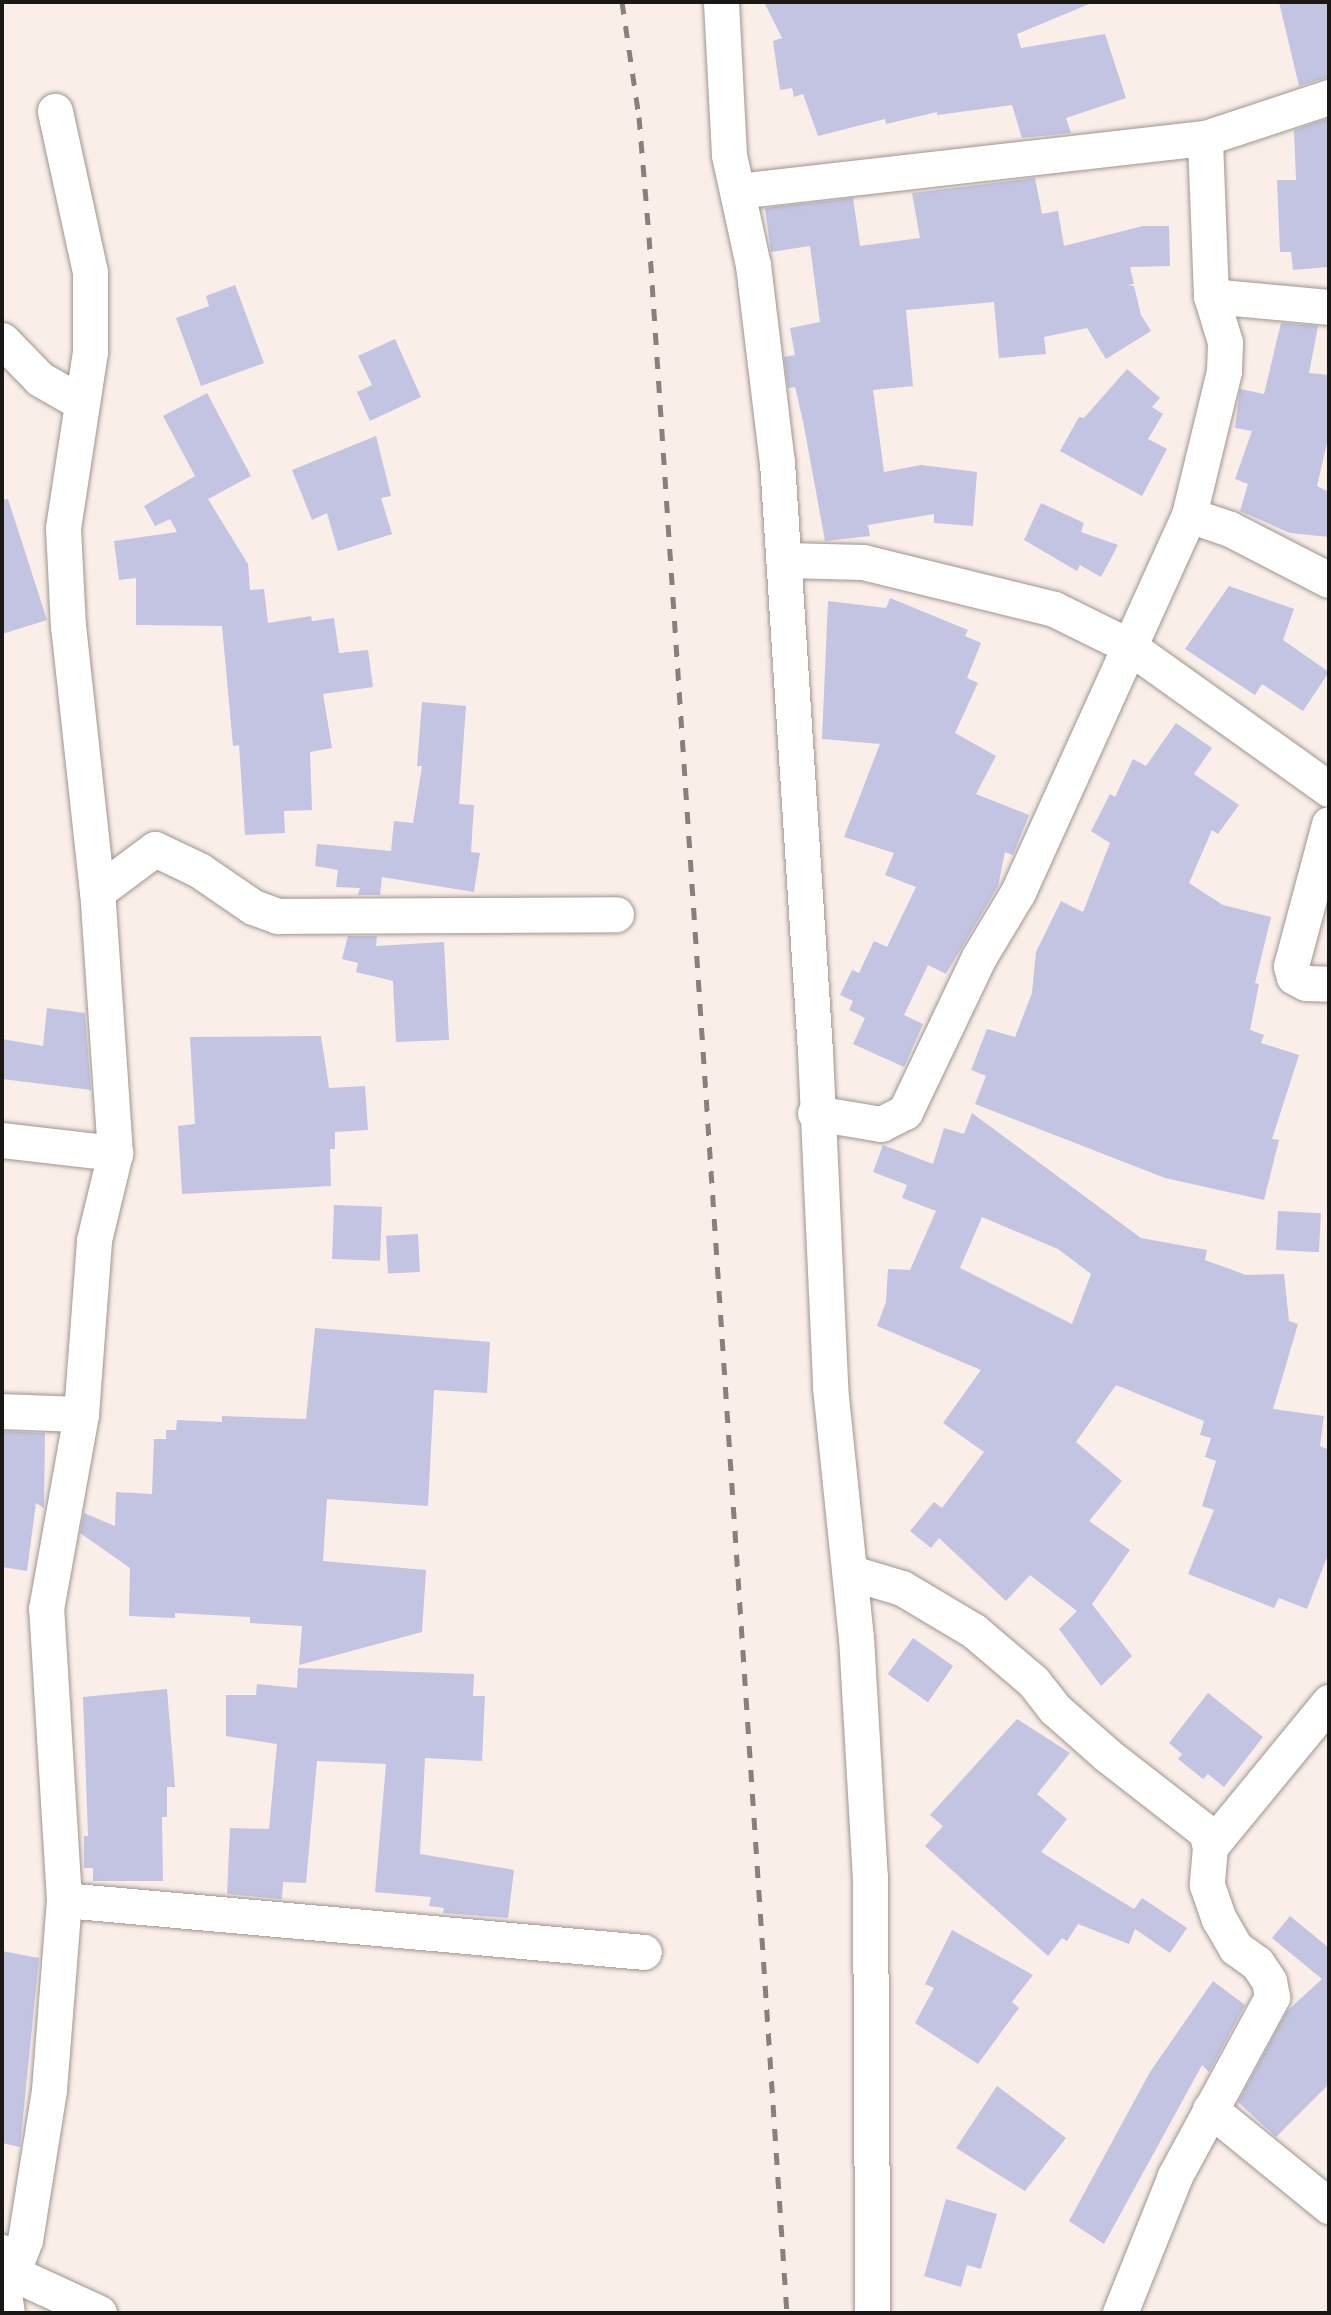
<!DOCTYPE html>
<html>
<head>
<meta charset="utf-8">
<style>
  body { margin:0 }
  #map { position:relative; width:1331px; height:2315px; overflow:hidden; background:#f9eee8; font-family:"Source Sans 3",sans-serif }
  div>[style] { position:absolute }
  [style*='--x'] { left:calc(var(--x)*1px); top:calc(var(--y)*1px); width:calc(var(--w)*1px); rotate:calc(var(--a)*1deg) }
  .building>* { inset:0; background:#c3c4e2; transform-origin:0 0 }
  .roads { filter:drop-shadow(0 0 2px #9f958f) drop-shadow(0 0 2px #9f958f) }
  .minor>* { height:35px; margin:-17.5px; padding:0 17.5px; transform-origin:17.5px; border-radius:17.5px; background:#fff }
  .rail>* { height:5px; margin-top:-2.5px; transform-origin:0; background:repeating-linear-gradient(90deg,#87807c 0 12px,transparent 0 24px) }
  span { translate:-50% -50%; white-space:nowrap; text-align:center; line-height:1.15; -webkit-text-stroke:5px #fefefe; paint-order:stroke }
  .frame { position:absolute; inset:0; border:4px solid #1a1715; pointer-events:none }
</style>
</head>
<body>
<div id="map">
  <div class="building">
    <i style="clip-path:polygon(764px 2px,1094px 2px,1017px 34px,1021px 48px,1105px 34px,1126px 98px,1066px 118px,1071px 133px,1022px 138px,1012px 105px,937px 115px,937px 112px,886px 124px,885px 119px,818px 136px,803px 94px,794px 97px,792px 88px,780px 90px,773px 41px,782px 38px)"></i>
    <i style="clip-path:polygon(1279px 2px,1329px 2px,1329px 77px,1299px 86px)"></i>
    <i style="clip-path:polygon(1329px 118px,1329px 267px,1293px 270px,1291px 252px,1280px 252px,1277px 180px,1296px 180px,1294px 130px)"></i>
    <i style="clip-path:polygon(1035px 178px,1042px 214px,1058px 211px,1064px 246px,1143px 226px,1169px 226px,1170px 266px,1130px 267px,1134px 284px,1127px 285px,1134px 286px,1141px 315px,1151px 331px,1106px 359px,1087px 328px,1044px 337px,1046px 354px,999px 358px,994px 302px,906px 310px,913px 386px,873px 390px,884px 472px,921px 465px,977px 472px,973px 526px,934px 523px,934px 514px,868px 525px,870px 536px,825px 541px,803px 421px,795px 387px,788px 388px,784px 357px,795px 355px,790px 328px,820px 322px,810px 246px,771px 252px,765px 208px,853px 198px,860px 246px,920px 238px,912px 193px)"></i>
    <i style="clip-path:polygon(235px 285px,264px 363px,201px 386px,176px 318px,209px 306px,206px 296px)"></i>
    <i style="clip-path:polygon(1281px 323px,1318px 326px,1309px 373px,1329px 375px,1329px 434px,1317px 486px,1329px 492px,1329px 537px,1290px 533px,1240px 511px,1248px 484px,1235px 479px,1252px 431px,1235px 428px,1239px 396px,1240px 389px,1264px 394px)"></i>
    <i style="clip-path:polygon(395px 339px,421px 397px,370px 421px,357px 392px,372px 385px,358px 356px)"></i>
    <i style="clip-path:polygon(1127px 369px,1160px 398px,1152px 407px,1163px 414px,1148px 439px,1167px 449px,1142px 496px,1060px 451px,1079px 417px,1084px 418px)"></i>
    <i style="clip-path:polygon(207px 393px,251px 476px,208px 499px,248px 564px,250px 590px,264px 589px,268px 623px,311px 616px,312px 621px,334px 618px,339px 653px,368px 650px,373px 687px,323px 694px,332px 748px,310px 752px,312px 810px,284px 811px,285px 833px,245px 835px,239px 745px,233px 746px,222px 626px,136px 625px,136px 578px,119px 580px,114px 541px,177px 532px,170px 519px,155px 526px,144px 506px,195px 476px,163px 416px)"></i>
    <i style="clip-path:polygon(376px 436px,391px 496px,381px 498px,392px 534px,338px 551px,327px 513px,312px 520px,292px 470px)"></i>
    <i style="clip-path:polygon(8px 499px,47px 620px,2px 634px,2px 500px)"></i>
    <i style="clip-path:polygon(1041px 503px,1084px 523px,1081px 532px,1118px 545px,1101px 577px,1080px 565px,1077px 571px,1024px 540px)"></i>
    <i style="clip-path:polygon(1229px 586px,1294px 609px,1283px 640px,1329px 672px,1303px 711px,1262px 684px,1255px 695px,1185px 649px)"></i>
    <i style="clip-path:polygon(890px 598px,968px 630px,965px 636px,981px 643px,967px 678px,978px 683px,955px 733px,996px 756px,976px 794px,1029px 815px,1013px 855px,1005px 852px,998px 886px,946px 974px,928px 965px,904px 1015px,923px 1024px,904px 1067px,853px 1044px,865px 1018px,849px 1010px,853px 1001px,840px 995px,852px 970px,859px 973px,874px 941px,887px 947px,916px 887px,885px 875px,894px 853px,844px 837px,880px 744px,822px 739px,828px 601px,886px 608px)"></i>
    <i style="clip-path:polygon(422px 702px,466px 706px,459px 804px,474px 805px,471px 852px,480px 853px,474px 892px,382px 877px,380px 895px,358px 895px,360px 888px,336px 887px,338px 870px,315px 866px,317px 844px,391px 851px,394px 821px,413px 823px,422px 766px,417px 766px)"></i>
    <i style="clip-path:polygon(1176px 723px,1212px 748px,1194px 774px,1239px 805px,1218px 834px,1212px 830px,1189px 883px,1223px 905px,1271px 917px,1255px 983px,1259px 984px,1250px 1030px,1264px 1035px,1261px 1043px,1299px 1055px,1272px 1139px,1279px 1140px,1264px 1200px,1165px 1178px,975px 1104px,986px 1076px,971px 1070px,987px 1029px,1015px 1037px,1032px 993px,1036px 952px,1061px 901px,1083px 912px,1110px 843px,1091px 831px,1110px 794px,1115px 797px,1133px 759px,1146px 766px)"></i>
    <i style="clip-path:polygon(348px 936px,377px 936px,376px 946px,444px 942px,449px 1040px,396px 1042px,393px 981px,356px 972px,358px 963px,342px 959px)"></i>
    <i style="clip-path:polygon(47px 1008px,85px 1013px,91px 1090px,2px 1079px,2px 1039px,43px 1046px)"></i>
    <i style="clip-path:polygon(321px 1036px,329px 1088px,365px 1086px,368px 1130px,335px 1132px,335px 1149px,330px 1149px,331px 1186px,182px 1194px,178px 1126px,195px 1124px,190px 1037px)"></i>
    <i style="clip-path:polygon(evenodd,972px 1113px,1141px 1238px,1207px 1250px,1205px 1260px,1246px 1275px,1284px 1274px,1289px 1321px,1298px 1324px,1273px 1409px,1324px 1416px,1320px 1446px,1329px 1450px,1329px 1552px,1307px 1609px,1279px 1598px,1274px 1608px,1188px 1574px,1214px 1510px,1202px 1506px,1216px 1461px,1205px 1457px,1211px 1438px,1200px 1435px,1204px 1421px,1116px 1385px,1076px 1442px,1122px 1481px,1089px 1521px,1130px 1550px,1092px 1604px,1132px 1656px,1101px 1686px,1059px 1629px,1077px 1611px,1030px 1575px,1006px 1601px,939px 1538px,931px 1548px,910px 1531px,934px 1502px,942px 1508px,984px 1452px,943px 1423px,981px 1370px,877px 1326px,886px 1302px,888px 1269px,910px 1270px,936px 1211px,902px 1198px,907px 1185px,873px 1172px,883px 1145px,933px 1164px,944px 1128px,964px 1134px,972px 1113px,982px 1217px,1058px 1249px,1091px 1274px,1072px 1324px,960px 1268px,982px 1217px)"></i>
    <i style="left:334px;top:1205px;width:48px;height:54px;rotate:2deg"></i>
    <i style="left:1278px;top:1211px;width:43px;height:39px;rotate:3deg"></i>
    <i style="left:418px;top:1234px;width:38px;height:32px;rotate:87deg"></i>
    <i style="clip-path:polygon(315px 1328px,490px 1342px,487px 1393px,434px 1390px,428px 1506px,327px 1499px,323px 1561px,426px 1570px,422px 1632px,299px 1665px,302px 1626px,250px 1623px,250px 1617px,175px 1613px,175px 1618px,129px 1616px,130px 1568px,80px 1533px,84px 1513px,115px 1526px,116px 1492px,152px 1494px,154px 1439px,166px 1439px,166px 1430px,176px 1430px,177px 1420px,222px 1422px,222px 1416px,306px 1419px)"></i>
    <i style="clip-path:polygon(2px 1431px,45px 1433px,44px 1508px,36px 1503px,27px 1571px,2px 1567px)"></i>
    <i style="left:913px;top:1638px;width:49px;height:44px;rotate:35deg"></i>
    <i style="clip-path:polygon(298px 1668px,474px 1674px,473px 1696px,485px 1696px,482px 1761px,425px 1758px,420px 1854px,514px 1870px,508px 1918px,443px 1913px,444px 1908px,429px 1906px,431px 1897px,375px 1892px,386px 1764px,317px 1761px,306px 1883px,283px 1882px,282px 1899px,227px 1894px,230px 1828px,269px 1829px,277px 1744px,226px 1736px,226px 1695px,256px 1695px,257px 1684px,297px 1688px)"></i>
    <i style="clip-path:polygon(167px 1689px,175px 1787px,167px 1787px,167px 1817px,162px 1817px,163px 1881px,93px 1881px,93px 1868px,84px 1868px,84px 1836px,88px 1836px,83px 1697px)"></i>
    <i style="clip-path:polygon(1208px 1693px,1263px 1737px,1224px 1787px,1208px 1774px,1203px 1779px,1178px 1759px,1182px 1754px,1169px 1743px)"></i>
    <i style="clip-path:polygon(1017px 1719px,1070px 1753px,1037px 1794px,1067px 1819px,1041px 1852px,1134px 1909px,1142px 1898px,1187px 1928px,1170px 1953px,1135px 1929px,1129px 1944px,1078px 1924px,1067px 1941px,1062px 1938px,1048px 1956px,925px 1846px,943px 1826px,930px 1815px)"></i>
    <i style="clip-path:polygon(1290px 1916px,1329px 1948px,1329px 2084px,1276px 2137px,1238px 2102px,1287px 2011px,1322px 1979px,1272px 1938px)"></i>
    <i style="clip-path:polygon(952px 1930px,1033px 1975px,1012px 2002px,1019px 2008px,978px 2064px,915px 2023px,934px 1988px,925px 1984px)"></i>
    <i style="clip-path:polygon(2px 1951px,39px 1958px,20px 2147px,2px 2143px)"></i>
    <i style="clip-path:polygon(1213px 1981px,1245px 2005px,1209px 2072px,1202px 2065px,1104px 2244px,1069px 2221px,1150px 2072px)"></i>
    <i style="clip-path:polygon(997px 2086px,1066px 2138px,1025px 2191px,956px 2148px)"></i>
    <i style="clip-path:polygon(946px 2199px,997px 2214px,981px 2269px,967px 2265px,961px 2287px,924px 2276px)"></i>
  </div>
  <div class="roads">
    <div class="minor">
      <i style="--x:721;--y:2;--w:153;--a:87"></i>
      <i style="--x:729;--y:155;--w:113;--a:77.7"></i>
      <i style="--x:753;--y:265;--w:198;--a:83.1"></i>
      <i style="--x:777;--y:462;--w:590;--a:86.31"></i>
      <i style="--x:815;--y:1051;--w:336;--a:87.4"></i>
      <i style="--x:830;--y:1387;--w:251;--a:84.1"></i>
      <i style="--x:856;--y:1637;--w:240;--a:86.7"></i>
      <i style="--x:870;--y:1877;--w:436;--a:89.7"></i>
      <i style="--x:738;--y:191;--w:470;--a:-6.5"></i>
      <i style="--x:1205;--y:138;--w:131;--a:-18.3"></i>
      <i style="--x:1211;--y:296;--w:119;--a:5.3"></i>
      <i style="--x:2;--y:340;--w:54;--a:45.7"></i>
      <i style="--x:40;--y:379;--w:48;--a:29.7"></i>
      <i style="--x:1189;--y:515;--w:43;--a:18.9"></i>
      <i style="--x:1230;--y:529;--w:111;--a:27.3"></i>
      <i style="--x:785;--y:560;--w:78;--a:1.5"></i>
      <i style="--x:863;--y:562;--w:197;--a:13.8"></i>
      <i style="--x:1054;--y:609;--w:81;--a:26.3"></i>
      <i style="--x:1127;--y:645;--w:248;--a:35.5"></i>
      <i style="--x:1329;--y:824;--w:147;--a:105"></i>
      <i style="--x:1291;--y:966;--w:11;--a:75"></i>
      <i style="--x:1294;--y:977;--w:13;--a:27"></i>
      <i style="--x:1306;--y:983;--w:23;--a:2"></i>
      <i style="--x:97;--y:892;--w:72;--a:-36.6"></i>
      <i style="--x:155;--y:849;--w:49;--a:25.5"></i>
      <i style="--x:199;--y:870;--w:65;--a:34.4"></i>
      <i style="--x:253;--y:907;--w:27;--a:20"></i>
      <i style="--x:278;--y:916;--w:338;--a:-0.3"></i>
      <i style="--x:815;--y:1113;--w:67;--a:9.5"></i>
      <i style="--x:881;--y:1124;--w:27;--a:-27"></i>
      <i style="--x:905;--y:1112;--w:172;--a:-64.5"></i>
      <i style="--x:979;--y:957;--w:76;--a:-59"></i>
      <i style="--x:1018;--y:892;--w:414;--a:-65.6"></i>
      <i style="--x:1189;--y:515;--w:148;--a:-76.3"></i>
      <i style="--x:1224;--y:371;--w:29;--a:-88"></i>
      <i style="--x:1225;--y:342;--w:48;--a:-106.9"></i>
      <i style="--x:1211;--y:296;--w:158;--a:-92.2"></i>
      <i style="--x:2;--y:1140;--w:114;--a:6.6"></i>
      <i style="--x:2;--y:1411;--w:79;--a:2.2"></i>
      <i style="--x:852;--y:1573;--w:52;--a:16.7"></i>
      <i style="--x:902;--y:1588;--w:84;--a:30.8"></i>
      <i style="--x:974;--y:1631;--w:77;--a:40.3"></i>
      <i style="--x:1033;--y:1681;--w:36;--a:52"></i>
      <i style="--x:1055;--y:1709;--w:69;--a:41.5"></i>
      <i style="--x:1107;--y:1755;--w:125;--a:37.9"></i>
      <i style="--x:1206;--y:1832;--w:16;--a:75"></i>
      <i style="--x:1210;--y:1847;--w:38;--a:95"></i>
      <i style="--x:1207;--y:1885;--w:36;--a:71"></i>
      <i style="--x:1219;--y:1919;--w:34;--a:60"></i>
      <i style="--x:1236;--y:1948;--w:26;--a:36"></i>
      <i style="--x:1257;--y:1963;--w:22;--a:56"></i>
      <i style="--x:1269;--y:1981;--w:16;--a:79"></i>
      <i style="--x:1272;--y:1997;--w:204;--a:118.5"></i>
      <i style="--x:1175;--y:2176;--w:148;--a:111.9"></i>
      <i style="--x:1210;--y:1847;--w:188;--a:-50.6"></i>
      <i style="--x:64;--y:1900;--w:582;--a:5.12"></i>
      <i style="--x:1210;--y:2109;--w:154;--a:39.2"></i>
      <i style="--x:2;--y:2252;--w:22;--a:68"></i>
      <i style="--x:10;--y:2272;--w:98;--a:24.7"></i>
      <i style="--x:7;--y:2313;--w:19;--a:-99"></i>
      <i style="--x:4;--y:2294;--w:58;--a:-68.7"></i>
      <i style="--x:25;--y:2240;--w:152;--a:-80.9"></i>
      <i style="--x:49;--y:2090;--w:191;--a:-85.5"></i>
      <i style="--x:64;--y:1900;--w:292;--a:-93.5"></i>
      <i style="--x:46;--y:1609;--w:198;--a:-79.8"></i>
      <i style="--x:81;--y:1414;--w:174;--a:-85.7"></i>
      <i style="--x:94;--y:1240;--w:89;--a:-76.4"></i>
      <i style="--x:115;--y:1153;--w:262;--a:-93.9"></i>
      <i style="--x:97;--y:892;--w:267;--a:-96.2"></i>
      <i style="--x:68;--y:627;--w:99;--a:-92.9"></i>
      <i style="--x:63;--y:528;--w:178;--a:-81.3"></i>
      <i style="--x:90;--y:352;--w:80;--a:-90"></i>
      <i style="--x:90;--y:272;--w:165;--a:-102.3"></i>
    </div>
  </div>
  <div class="rail">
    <i style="--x:622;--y:2;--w:116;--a:81.6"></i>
    <i style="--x:639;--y:117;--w:120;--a:85.2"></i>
    <i style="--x:649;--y:237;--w:2081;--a:86.2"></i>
  </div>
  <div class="frame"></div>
</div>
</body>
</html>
